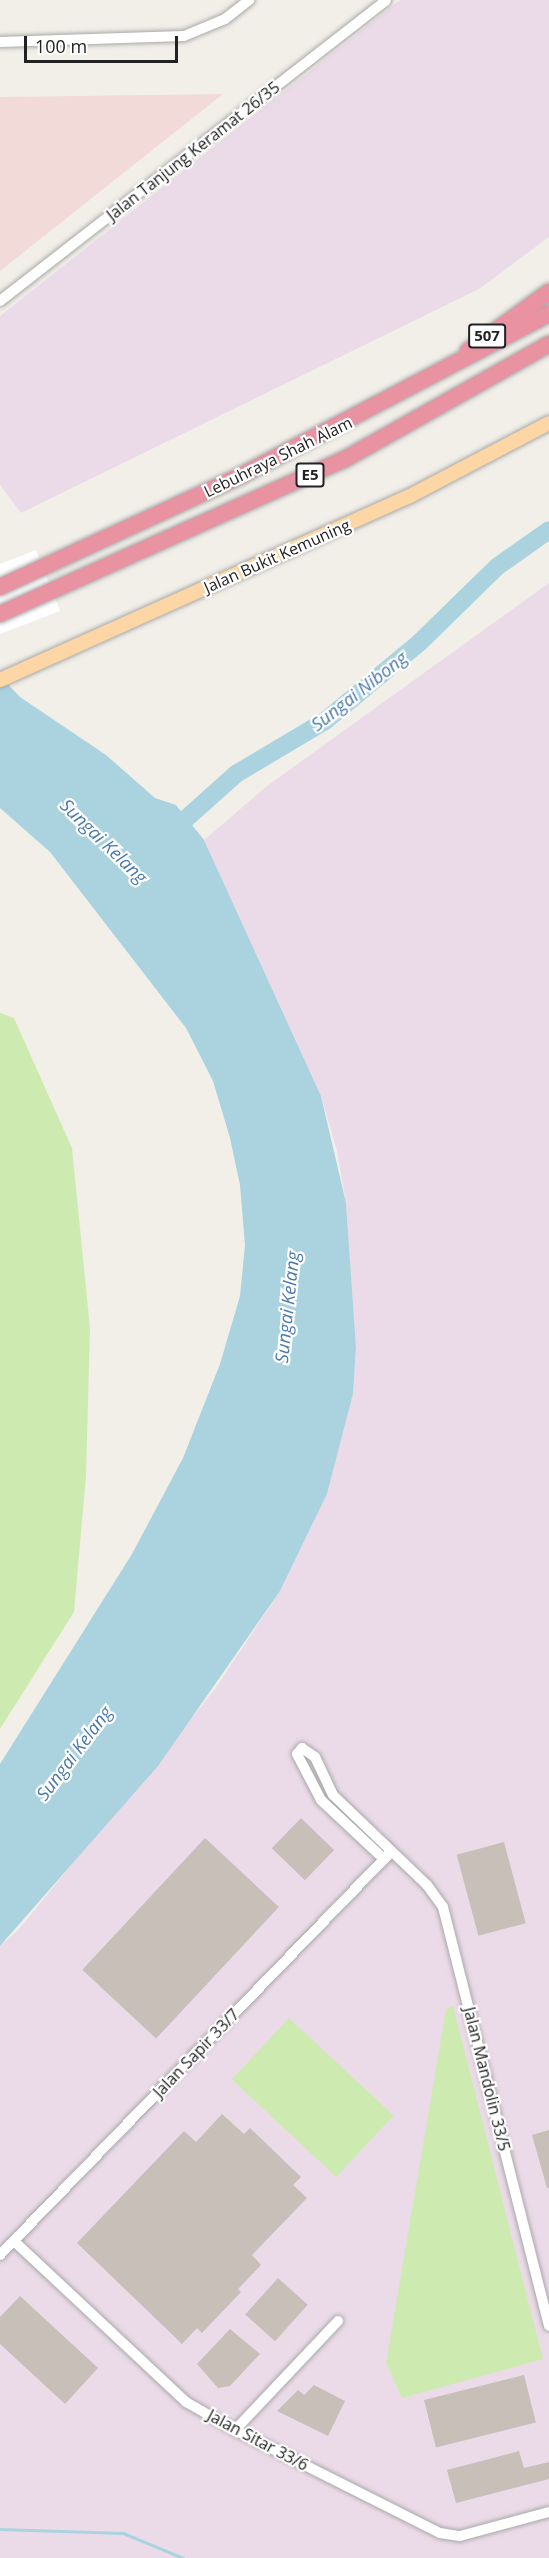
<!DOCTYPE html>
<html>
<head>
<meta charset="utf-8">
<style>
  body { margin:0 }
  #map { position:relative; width:549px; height:2558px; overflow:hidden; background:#f2efe9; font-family:"Open Sans",sans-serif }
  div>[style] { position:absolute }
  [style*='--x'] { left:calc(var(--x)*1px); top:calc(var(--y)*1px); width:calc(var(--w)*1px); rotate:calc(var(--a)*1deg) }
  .commercial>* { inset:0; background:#f2dad9 }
  .industrial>* { inset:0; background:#ebdbe8 }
  .grass>* { inset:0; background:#cdebb0; transform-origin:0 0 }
  .water>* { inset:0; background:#aad3df }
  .pier>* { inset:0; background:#fff }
  .stream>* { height:3px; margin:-1.5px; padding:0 1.5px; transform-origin:1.5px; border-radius:1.5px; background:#aad3df }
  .river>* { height:18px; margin:-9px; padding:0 9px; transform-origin:9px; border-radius:9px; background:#aad3df }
  .building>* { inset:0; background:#c7bfb8; transform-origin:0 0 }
  .roads { filter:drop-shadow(0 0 2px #a9a9a9) drop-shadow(0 0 2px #a9a9a9) }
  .minor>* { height:10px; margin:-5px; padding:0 5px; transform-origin:5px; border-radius:5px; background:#fff }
  .major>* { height:14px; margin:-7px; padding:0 7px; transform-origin:7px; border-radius:7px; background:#fcd6a4 }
  .highway>* { height:16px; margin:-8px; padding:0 8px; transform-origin:8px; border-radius:8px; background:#e892a2 }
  span { translate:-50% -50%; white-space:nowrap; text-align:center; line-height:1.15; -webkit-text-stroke:4.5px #fff; paint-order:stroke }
  .shield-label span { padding:2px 4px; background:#fff; border:2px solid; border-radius:4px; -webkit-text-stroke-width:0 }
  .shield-label { font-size:15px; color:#222; font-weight:700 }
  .street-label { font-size:16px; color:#222 }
  .water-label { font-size:18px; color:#4a7aab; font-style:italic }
  .scale { position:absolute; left:24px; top:36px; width:154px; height:27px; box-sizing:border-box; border:3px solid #222; border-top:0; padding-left:8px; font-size:18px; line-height:21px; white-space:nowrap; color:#222; -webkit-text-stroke:4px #fff; paint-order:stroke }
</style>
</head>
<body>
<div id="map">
  <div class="commercial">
    <i style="clip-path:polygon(223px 94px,0 271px,0 97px)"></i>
  </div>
  <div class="industrial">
    <i style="clip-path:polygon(400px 0,549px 0,549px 237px,479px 289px,21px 513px,0 485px,0 316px)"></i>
    <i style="clip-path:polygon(549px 583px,549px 2558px,0 2558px,0 1946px,19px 1929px,215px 1689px,280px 1591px,327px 1494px,353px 1394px,356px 1347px,346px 1203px,337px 1151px,321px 1096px,204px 840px,267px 786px)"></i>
  </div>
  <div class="grass">
    <i style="clip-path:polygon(0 1013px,14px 1018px,72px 1148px,90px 1328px,86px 1476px,74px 1612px,0 1729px)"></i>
    <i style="clip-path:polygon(453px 2006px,543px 2359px,402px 2398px,386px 2363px,446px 2009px)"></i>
    <i style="left:289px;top:2018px;width:143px;height:84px;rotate:43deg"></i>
  </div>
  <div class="water">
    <i style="clip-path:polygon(0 676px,20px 697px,106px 755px,155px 798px,176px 805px,204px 840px,321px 1096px,346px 1203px,356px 1347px,353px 1394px,327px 1494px,280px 1591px,158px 1766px,0 1946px,0 1764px,132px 1554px,183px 1458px,220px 1364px,240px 1296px,245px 1245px,240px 1185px,230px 1138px,213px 1081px,186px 1028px,50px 852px,0 808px)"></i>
  </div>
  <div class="pier">
    <i style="clip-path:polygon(36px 550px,60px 611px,0 634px,0 564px)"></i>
  </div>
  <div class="stream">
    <i style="--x:0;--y:2529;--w:123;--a:1.9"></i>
    <i style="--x:123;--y:2533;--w:65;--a:22.6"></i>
  </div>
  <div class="river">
    <i style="--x:170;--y:833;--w:89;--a:-41.8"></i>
    <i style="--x:236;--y:774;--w:104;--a:-30.8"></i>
    <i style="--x:325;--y:721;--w:122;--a:-39.7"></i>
    <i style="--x:419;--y:643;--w:110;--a:-44.3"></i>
    <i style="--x:498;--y:566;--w:62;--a:-35.2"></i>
  </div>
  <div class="building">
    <i style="left:301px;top:1818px;width:46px;height:42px;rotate:44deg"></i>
    <i style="left:205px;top:1838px;width:101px;height:180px;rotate:43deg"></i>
    <i style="left:504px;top:1842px;width:84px;height:49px;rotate:75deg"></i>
    <i style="clip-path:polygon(222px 2114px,244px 2134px,250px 2128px,301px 2177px,293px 2185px,307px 2198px,252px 2255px,261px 2265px,238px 2289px,241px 2292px,202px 2333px,197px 2328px,182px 2344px,77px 2243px,184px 2131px,196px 2142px)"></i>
    <i style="clip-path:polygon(549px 2130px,549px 2188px,547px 2188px,532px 2135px)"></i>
    <i style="left:278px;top:2278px;width:40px;height:49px;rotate:42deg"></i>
    <i style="clip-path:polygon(20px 2296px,98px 2368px,65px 2404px,0 2344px,0 2317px)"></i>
    <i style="clip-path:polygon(230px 2329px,260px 2354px,230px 2386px,218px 2388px,197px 2364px)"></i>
    <i style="left:524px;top:2375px;width:49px;height:103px;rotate:76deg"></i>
    <i style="clip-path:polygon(314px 2385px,345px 2401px,328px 2436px,277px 2411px,298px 2390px,304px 2395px)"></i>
    <i style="clip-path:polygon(519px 2451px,524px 2468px,549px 2462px,549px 2479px,456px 2503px,447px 2470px)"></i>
  </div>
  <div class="roads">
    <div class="minor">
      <i style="--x:0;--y:42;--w:184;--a:-1.9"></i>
      <i style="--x:184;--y:36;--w:44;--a:-22.5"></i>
      <i style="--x:225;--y:19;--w:31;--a:-38"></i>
      <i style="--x:0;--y:301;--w:489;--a:-37.9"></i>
      <i style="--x:384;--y:1859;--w:86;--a:-136.9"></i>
      <i style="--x:321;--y:1800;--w:52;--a:-117.6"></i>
      <i style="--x:297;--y:1754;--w:8;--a:-50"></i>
      <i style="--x:302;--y:1748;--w:16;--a:35"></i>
      <i style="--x:315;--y:1757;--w:42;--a:64.7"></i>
      <i style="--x:333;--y:1795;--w:130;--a:43.8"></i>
      <i style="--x:427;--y:1885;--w:27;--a:54"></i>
      <i style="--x:443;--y:1907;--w:432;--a:75.8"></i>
      <i style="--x:14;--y:2241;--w:236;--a:43.1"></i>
      <i style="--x:186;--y:2402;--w:56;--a:29.7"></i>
      <i style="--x:235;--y:2430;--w:229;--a:26.7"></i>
      <i style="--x:440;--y:2533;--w:20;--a:9"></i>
      <i style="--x:460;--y:2536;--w:92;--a:-15.1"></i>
      <i style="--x:0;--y:2255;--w:557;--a:-45.87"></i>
      <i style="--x:235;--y:2430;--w:150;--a:-46.6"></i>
    </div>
    <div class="major">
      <i style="--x:0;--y:680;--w:447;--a:-24.2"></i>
      <i style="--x:408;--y:497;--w:159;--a:-27.7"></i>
    </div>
    <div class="highway">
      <i style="--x:468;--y:351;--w:100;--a:-36.1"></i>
      <i style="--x:0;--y:587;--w:267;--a:-24.8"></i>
      <i style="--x:242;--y:475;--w:347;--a:-27.7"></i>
      <i style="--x:0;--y:614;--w:378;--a:-24.2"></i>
      <i style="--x:345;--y:459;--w:234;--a:-29.4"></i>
    </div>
  </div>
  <div class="shield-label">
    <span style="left:487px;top:336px">507</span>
    <span style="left:310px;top:475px">E5</span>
  </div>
  <div class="street-label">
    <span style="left:193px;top:151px;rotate:-38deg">Jalan Tanjung Keramat 26/35</span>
    <span style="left:278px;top:457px;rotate:-26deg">Lebuhraya Shah Alam</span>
    <span style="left:277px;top:556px;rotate:-24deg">Jalan Bukit Kemuning</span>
    <span style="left:196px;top:2053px;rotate:-46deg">Jalan Sapir 33/7</span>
    <span style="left:487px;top:2079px;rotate:76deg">Jalan Mandolin 33/5</span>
    <span style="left:258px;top:2440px;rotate:28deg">Jalan Sitar 33/6</span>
  </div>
  <div class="water-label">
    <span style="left:359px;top:691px;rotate:-38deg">Sungai Nibong</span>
    <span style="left:104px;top:841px;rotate:44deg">Sungai Kelang</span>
    <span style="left:287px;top:1307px;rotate:-84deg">Sungai Kelang</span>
    <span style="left:74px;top:1753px;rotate:-53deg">Sungai Kelang</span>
  </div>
  <div class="scale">100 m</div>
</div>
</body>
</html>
